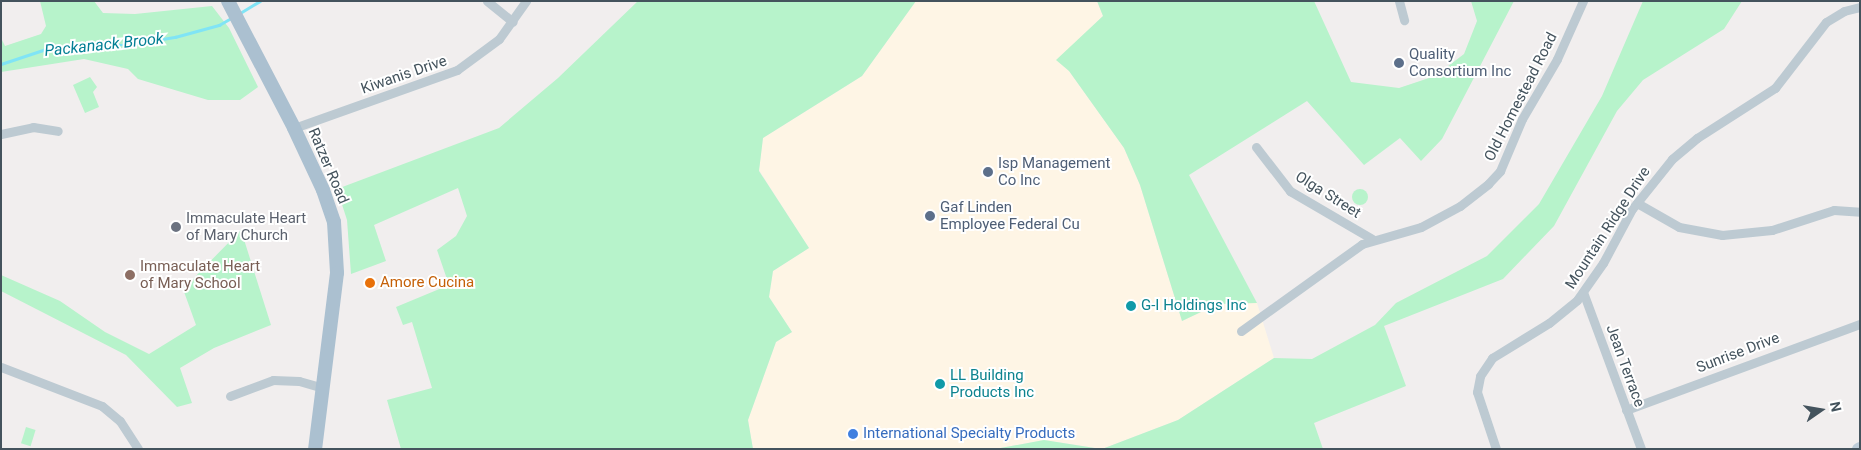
<!DOCTYPE html>
<html>
<head>
<meta charset="utf-8">
<style>
  body { margin:0 }
  #map { position:relative; width:1861px; height:450px; overflow:hidden; background:#f1eeee; font-family:Roboto,sans-serif }
  div>[style] { position:absolute }
  [style*='--x'] { left:calc(var(--x)*1px); top:calc(var(--y)*1px); width:calc(var(--w)*1px); rotate:calc(var(--a)*1deg) }
  .commercial>* { inset:0; background:#fef5e5 }
  .green>* { inset:0; background:#b7f3cb; transform-origin:0 0 }
  .round { border-radius:50% }
  .stream>* { height:2.5px; margin:-1.25px; padding:0 1.25px; transform-origin:1.25px; border-radius:1.25px; background:#80e4f5 }
  .street>* { height:9px; margin:-4.5px; padding:0 4.5px; transform-origin:4.5px; border-radius:4.5px; background:#bdcad2 }
  .secondary>* { height:12px; margin:-6px; padding:0 6px; transform-origin:6px; border-radius:6px; background:#becdd9 }
  .primary>* { height:14px; margin:-7px; padding:0 7px; transform-origin:7px; border-radius:7px; background:#abc0d0 }
  .dots>* { width:14px; height:14px; translate:-50% -50%; box-sizing:border-box; border:2px solid #fff; border-radius:50% }
  span { translate:-50% -50%; white-space:nowrap; text-align:center; line-height:1.15; -webkit-text-stroke:4px #fff; paint-order:stroke }
  .service-label { font-size:15px; color:#4e5e75 }
  .left { translate:0 -50%; text-align:left }
  .street-label { font-size:15px; color:#44535d }
  .worship-label { font-size:15px; color:#5b616d }
  .education-label { font-size:15px; color:#785e54 }
  .food-label { font-size:15px; color:#c56008 }
  .culture-label { font-size:15px; color:#0d838f }
  .shop-label { font-size:15px; color:#366cbe }
  .water-label { font-size:16px; color:#037f94; font-style:italic }
  .frame { position:absolute; inset:0; border:2px solid #44535d; pointer-events:none }
  .north { position:absolute; left:1796px; top:385px; width:50px; height:50px; -webkit-text-stroke:4px #fff; paint-order:stroke; rotate:77deg; font-size:14px; font-weight:700; line-height:20px; text-align:center; color:#44535d }
  .north::after { content:''; display:block; margin:auto; width:18px; height:22px; background:#44535d; clip-path:polygon(50% 0,100% 100%,50% 72%,0 100%) }
</style>
</head>
<body>
<div id="map">
  <div class="commercial">
    <i style="clip-path:polygon(916px 1px,1097px 1px,1103px 16px,1057px 60px,1069px 71px,1124px 148px,1140px 185px,1182px 321px,1218px 304px,1257px 303px,1274px 358px,1178px 420px,1102px 449px,1044px 440px,995px 449px,753px 449px,748px 420px,776px 342px,792px 332px,769px 297px,773px 271px,809px 248px,759px 170px,763px 138px,862px 76px)"></i>
  </div>
  <div class="green">
    <i style="clip-path:polygon(40px 1px,94px 1px,103px 13px,135px 14px,212px 6px,229px 28px,258px 87px,240px 100px,208px 100px,138px 79px,128px 69px,84px 59px,1px 72px,1px 38px,5px 46px,41px 34px,46px 26px)"></i>
    <i style="clip-path:polygon(638px 1px,916px 1px,862px 76px,763px 138px,759px 171px,809px 248px,773px 271px,769px 297px,792px 332px,776px 342px,748px 420px,753px 449px,401px 449px,387px 400px,432px 388px,412px 322px,403px 325px,396px 307px,449px 285px,437px 250px,456px 236px,467px 216px,458px 188px,374px 225px,386px 261px,351px 274px,347px 220px,337px 189px,499px 128px,558px 78px)"></i>
    <i style="clip-path:polygon(1097px 1px,1314px 1px,1351px 82px,1399px 88px,1435px 76px,1464px 54px,1477px 21px,1471px 1px,1514px 1px,1442px 139px,1421px 161px,1400px 138px,1364px 165px,1307px 101px,1189px 175px,1257px 303px,1218px 304px,1182px 321px,1140px 185px,1124px 148px,1069px 71px,1056px 60px,1103px 16px)"></i>
    <i style="clip-path:polygon(1643px 1px,1742px 1px,1724px 29px,1643px 80px,1617px 111px,1554px 226px,1503px 279px,1384px 326px,1406px 386px,1314px 423px,1323px 449px,1102px 449px,1178px 420px,1274px 358px,1312px 359px,1375px 325px,1396px 303px,1487px 256px,1539px 204px,1602px 96px)"></i>
    <i style="clip-path:polygon(90px 77px,97px 87px,93px 92px,99px 107px,85px 113px,73px 85px)"></i>
    <i class="round" style="left:1352px;top:189px;width:16px;height:16px"></i>
    <i style="clip-path:polygon(241px 230px,271px 325px,214px 348px,180px 368px,192px 403px,177px 407px,126px 355px,1px 291px,1px 275px,60px 301px,105px 332px,149px 354px,196px 325px,183px 289px)"></i>
    <i style="left:26px;top:427px;width:10px;height:17px;rotate:17deg"></i>
    <i style="clip-path:polygon(1044px 440px,1101px 449px,995px 449px)"></i>
  </div>
  <div class="stream">
    <i style="--x:240;--y:13;--w:23;--a:-31"></i>
    <i style="--x:1;--y:64;--w:47;--a:-18.4"></i>
    <i style="--x:46;--y:49;--w:36;--a:-6"></i>
    <i style="--x:82;--y:45;--w:45;--a:0"></i>
    <i style="--x:127;--y:45;--w:49;--a:-9.5"></i>
    <i style="--x:175;--y:37;--w:46;--a:-15.3"></i>
    <i style="--x:219;--y:25;--w:14;--a:-30"></i>
  </div>
  <div class="street">
    <i style="--x:487;--y:1;--w:33;--a:39"></i>
    <i style="--x:1399;--y:1;--w:20;--a:75"></i>
    <i style="--x:294;--y:128;--w:173;--a:-19.6"></i>
    <i style="--x:457;--y:70;--w:52;--a:-36.4"></i>
    <i style="--x:499;--y:39;--w:47;--a:-54.6"></i>
    <i style="--x:1;--y:134;--w:33;--a:-12"></i>
    <i style="--x:33;--y:127;--w:25;--a:9"></i>
    <i style="--x:1256;--y:147;--w:56;--a:52.3"></i>
    <i style="--x:1290;--y:191;--w:95;--a:30.3"></i>
    <i style="--x:1637;--y:203;--w:48;--a:29.7"></i>
    <i style="--x:1679;--y:227;--w:44;--a:10.5"></i>
    <i style="--x:1722;--y:235;--w:50;--a:-5.7"></i>
    <i style="--x:1772;--y:230;--w:65;--a:-17.9"></i>
    <i style="--x:1834;--y:210;--w:26;--a:4"></i>
    <i style="--x:1583;--y:292;--w:167;--a:69.7"></i>
    <i style="--x:1241;--y:331;--w:149;--a:-35.7"></i>
    <i style="--x:1362;--y:244;--w:61;--a:-16.1"></i>
    <i style="--x:1421;--y:227;--w:44;--a:-28.3"></i>
    <i style="--x:1460;--y:206;--w:36;--a:-38"></i>
    <i style="--x:1488;--y:184;--w:18;--a:-47"></i>
    <i style="--x:1500;--y:171;--w:56;--a:-67.1"></i>
    <i style="--x:1522;--y:119;--w:69;--a:-59.7"></i>
    <i style="--x:1557;--y:59;--w:64;--a:-65.9"></i>
    <i style="--x:1;--y:367;--w:108;--a:21.1"></i>
    <i style="--x:102;--y:406;--w:23;--a:40"></i>
    <i style="--x:120;--y:421;--w:33;--a:57"></i>
    <i style="--x:230;--y:396;--w:46;--a:-20.4"></i>
    <i style="--x:273;--y:380;--w:26;--a:2"></i>
    <i style="--x:299;--y:381;--w:25;--a:16"></i>
    <i style="--x:1626;--y:410;--w:249;--a:-20.2"></i>
    <i style="--x:1496;--y:449;--w:60;--a:-108.4"></i>
    <i style="--x:1477;--y:392;--w:16;--a:-79"></i>
    <i style="--x:1480;--y:376;--w:22;--a:-56"></i>
    <i style="--x:1492;--y:358;--w:67;--a:-31.6"></i>
    <i style="--x:1549;--y:323;--w:36;--a:-39"></i>
    <i style="--x:1577;--y:300;--w:45;--a:-54.9"></i>
    <i style="--x:1603;--y:263;--w:61;--a:-61.8"></i>
    <i style="--x:1632;--y:209;--w:64;--a:-51.3"></i>
    <i style="--x:1672;--y:159;--w:33;--a:-40"></i>
    <i style="--x:1697;--y:138;--w:93;--a:-32.7"></i>
    <i style="--x:1775;--y:88;--w:83;--a:-52.3"></i>
    <i style="--x:1826;--y:22;--w:21;--a:-31"></i>
    <i style="--x:1844;--y:11;--w:16;--a:-14"></i>
  </div>
  <div class="secondary">
    <i style="--x:1858;--y:449;--w:2;--a:-27"></i>
  </div>
  <div class="primary">
    <i style="--x:228;--y:1;--w:143;--a:62.5"></i>
    <i style="--x:294;--y:128;--w:68;--a:64.9"></i>
    <i style="--x:323;--y:190;--w:34;--a:71"></i>
    <i style="--x:334;--y:222;--w:51;--a:86.6"></i>
    <i style="--x:337;--y:273;--w:177;--a:97.1"></i>
  </div>
  <div class="dots">
    <i style="left:1399px;top:63px;background:#5c6f8a"></i>
    <i style="left:988px;top:172px;background:#5c6f8a"></i>
    <i style="left:930px;top:216px;background:#5c6f8a"></i>
    <i style="left:176px;top:227px;background:#6b7280"></i>
    <i style="left:130px;top:275px;background:#8d6e63"></i>
    <i style="left:370px;top:283px;background:#e8710a"></i>
    <i style="left:1131px;top:306px;background:#0f9aa8"></i>
    <i style="left:940px;top:384px;background:#0f9aa8"></i>
    <i style="left:853px;top:434px;background:#3f7fe0"></i>
  </div>
  <div class="service-label">
    <span class="left" style="left:1409px;top:63px">Quality<br>Consortium Inc</span>
    <span class="left" style="left:998px;top:172px">Isp Management<br>Co Inc</span>
    <span class="left" style="left:940px;top:216px">Gaf Linden<br>Employee Federal Cu</span>
  </div>
  <div class="street-label">
    <span style="left:404px;top:75px;rotate:-19deg">Kiwanis Drive</span>
    <span style="left:1521px;top:97px;rotate:-63deg">Old Homestead Road</span>
    <span style="left:328px;top:166px;rotate:67deg">Ratzer Road</span>
    <span style="left:1328px;top:195px;rotate:32deg">Olga Street</span>
    <span style="left:1608px;top:228px;rotate:-57deg">Mountain Ridge Drive</span>
    <span style="left:1738px;top:353px;rotate:-21deg">Sunrise Drive</span>
    <span style="left:1625px;top:366px;rotate:70deg">Jean Terrace</span>
  </div>
  <div class="worship-label">
    <span class="left" style="left:186px;top:227px">Immaculate Heart<br>of Mary Church</span>
  </div>
  <div class="education-label">
    <span class="left" style="left:140px;top:275px">Immaculate Heart<br>of Mary School</span>
  </div>
  <div class="food-label">
    <span class="left" style="left:380px;top:283px">Amore Cucina</span>
  </div>
  <div class="culture-label">
    <span class="left" style="left:1141px;top:306px">G-I Holdings Inc</span>
    <span class="left" style="left:950px;top:384px">LL Building<br>Products Inc</span>
  </div>
  <div class="shop-label">
    <span class="left" style="left:863px;top:434px">International Specialty Products</span>
  </div>
  <div class="water-label">
    <span style="left:104px;top:45px;rotate:-6deg">Packanack Brook</span>
  </div>
  <div class="frame"></div>
  <div class="north">N</div>
</div>
</body>
</html>
